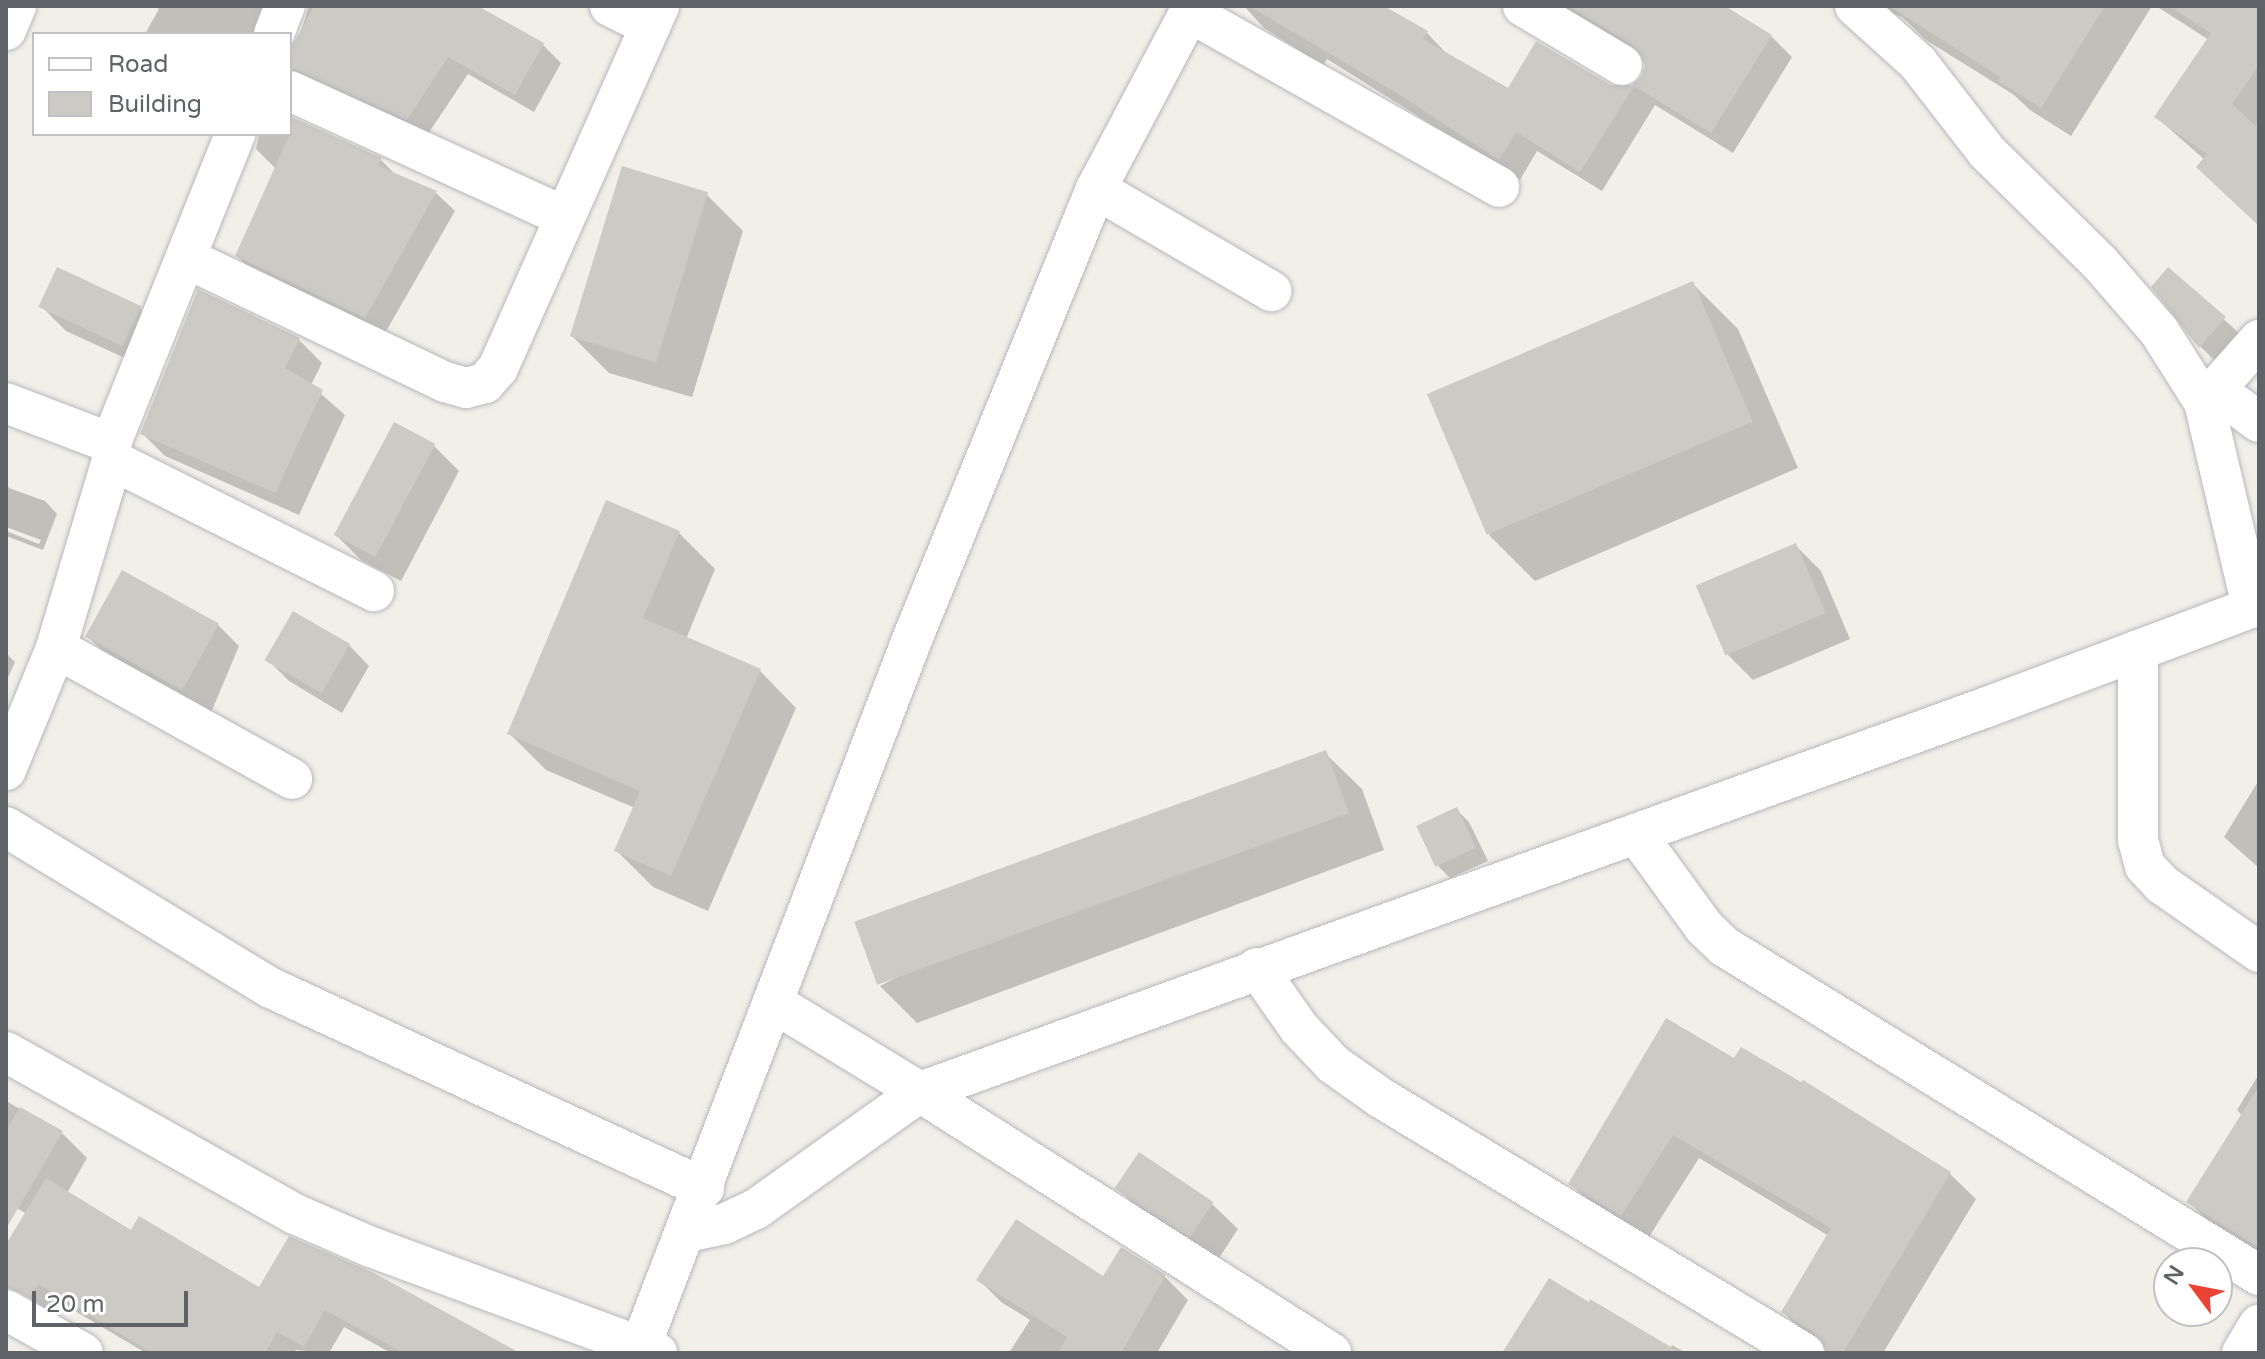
<!DOCTYPE html>
<html>
<head>
<meta charset="utf-8">
<style>
  body { margin:0 }
  #map { position:relative; width:2265px; height:1359px; overflow:hidden; background:#f1efe8; font-family:"Varela Round",sans-serif }
  div>[style] { position:absolute }
  [style*='--x'] { left:calc(var(--x)*1px); top:calc(var(--y)*1px); width:calc(var(--w)*1px); rotate:calc(var(--a)*1deg) }
  .shadow>* { inset:0; background:#0003 }
  .building>* { inset:0; background:#cccac5; transform-origin:0 0 }
  .roads { filter:drop-shadow(0 0 2px #b5b8bc) drop-shadow(0 0 2px #b5b8bc) }
  .street>* { height:40px; margin:-20px; padding:0 20px; transform-origin:20px; border-radius:20px; background:#fff }
  span { translate:-50% -50%; white-space:nowrap; text-align:center; line-height:1.15; -webkit-text-stroke:6px #fff; paint-order:stroke }
  .frame { position:absolute; inset:0; border:8px solid #5f6368; pointer-events:none }
  .legend { position:absolute; left:32px; top:32px; width:260px; height:104px; box-sizing:border-box; background:#fff; border:2px solid #bfc1c3; margin:0; padding:10px 14px; list-style:none; font-size:24px; color:#5f6368 }
  .legend li { display:flex; align-items:center; gap:16px; height:40px }
  .legend b { width:40px; border:2px solid #bfc1c3 }
  .north { position:absolute; left:2153px; top:1247px; width:80px; height:80px; box-sizing:border-box; background:#fff; border:2px solid #bfc1c3; border-radius:50%; rotate:302deg; font-size:22px; font-weight:700; line-height:32px; text-align:center; color:#5f6368 }
  .north::after { content:''; display:block; margin:auto; width:28px; height:36px; background:#ea4335; clip-path:polygon(50% 0,100% 100%,50% 72%,0 100%) }
  .scale { position:absolute; left:32px; top:1291px; width:156px; height:36px; box-sizing:border-box; border:4px solid #5f6368; border-top:0; padding-left:10px; font-size:24px; line-height:28px; white-space:nowrap; color:#5f6368; -webkit-text-stroke:6px #fff; paint-order:stroke }
</style>
</head>
<body>
<div id="map">
  <div class="shadow">
    <i style="clip-path:polygon(153px 6px,293px 6px,275px 34px,145px 34px,159px 9px)"></i>
    <i style="clip-path:polygon(309px 6px,474px 6px,543px 45px,561px 63px,534px 112px,468px 74px,426px 137px,290px 97px,290px 53px,297px 43px)"></i>
    <i style="clip-path:polygon(1244px 6px,1380px 6px,1427px 33px,1447px 54px,1508px 91px,1633px 87px,1643px 78px,1647px 65px,1644px 58px,1553px 6px,1721px 6px,1771px 36px,1792px 57px,1733px 153px,1655px 105px,1602px 191px,1537px 151px,1520px 180px,1327px 59px,1323px 66px,1264px 28px)"></i>
    <i style="clip-path:polygon(1872px 6px,2152px 6px,2071px 136px,2030px 110px,2014px 95px,1926px 40px,1902px 17px)"></i>
    <i style="clip-path:polygon(2156px 6px,2259px 6px,2259px 225px,2205px 160px,2156px 117px,2209px 40px)"></i>
    <i style="clip-path:polygon(290px 118px,381px 160px,397px 176px,436px 193px,455px 211px,384px 335px,256px 274px,237px 256px,275px 168px,256px 149px,259px 134px,290px 134px)"></i>
    <i style="clip-path:polygon(706px 194px,743px 231px,692px 397px,609px 373px,572px 336px)"></i>
    <i style="clip-path:polygon(2168px 269px,2250px 343px,2226px 372px,2201px 347px,2154px 287px)"></i>
    <i style="clip-path:polygon(1692px 283px,1738px 329px,1798px 468px,1535px 581px,1489px 535px)"></i>
    <i style="clip-path:polygon(199px 292px,299px 340px,322px 363px,311px 385px,345px 415px,299px 515px,165px 456px,142px 433px)"></i>
    <i style="clip-path:polygon(41px 306px,140px 308px,165px 333px,151px 370px,66px 331px)"></i>
    <i style="clip-path:polygon(434px 446px,459px 471px,401px 581px,361px 560px,336px 535px)"></i>
    <i style="clip-path:polygon(6px 482px,9px 488px,45px 501px,57px 514px,43px 550px,6px 536px,6px 531px,39px 544px,41px 540px,6px 527px)"></i>
    <i style="clip-path:polygon(678px 532px,715px 569px,686px 639px,760px 671px,796px 708px,708px 911px,653px 887px,616px 850px,635px 808px,546px 770px,509px 733px)"></i>
    <i style="clip-path:polygon(1796px 546px,1821px 571px,1850px 639px,1753px 680px,1728px 655px)"></i>
    <i style="clip-path:polygon(218px 625px,239px 646px,210px 715px,109px 657px,87px 636px)"></i>
    <i style="clip-path:polygon(349px 645px,369px 666px,342px 713px,289px 681px,269px 661px)"></i>
    <i style="clip-path:polygon(6px 653px,15px 662px,6px 682px)"></i>
    <i style="clip-path:polygon(1325px 753px,1362px 789px,1384px 850px,917px 1023px,880px 986px)"></i>
    <i style="clip-path:polygon(2259px 780px,2259px 868px,2224px 837px)"></i>
    <i style="clip-path:polygon(1456px 809px,1469px 822px,1488px 861px,1450px 878px,1438px 866px)"></i>
    <i style="clip-path:polygon(1735px 1060px,1802px 1085px,1803px 1082px,1950px 1174px,1976px 1199px,1883px 1353px,1835px 1353px,1808px 1337px,1783px 1312px,1829px 1236px,1699px 1158px,1647px 1240px,1596px 1209px,1571px 1184px)"></i>
    <i style="clip-path:polygon(2259px 1074px,2259px 1255px,2214px 1227px,2189px 1202px,2243px 1116px,2237px 1110px)"></i>
    <i style="clip-path:polygon(6px 1101px,62px 1133px,87px 1158px,67px 1193px,132px 1232px,259px 1290px,486px 1353px,391px 1353px,344px 1327px,329px 1353px,296px 1350px,294px 1353px,146px 1353px,58px 1301px,51px 1312px,6px 1283px,6px 1248px,27px 1214px,6px 1202px)"></i>
    <i style="clip-path:polygon(1118px 1188px,1212px 1204px,1238px 1229px,1217px 1261px,1143px 1214px)"></i>
    <i style="clip-path:polygon(1165px 1277px,1188px 1300px,1157px 1353px,1009px 1353px,1030px 1320px,1001px 1302px,978px 1279px)"></i>
    <i style="clip-path:polygon(1672px 1345px,1686px 1353px,1512px 1353px,1670px 1349px)"></i>
  </div>
  <div class="building">
    <i style="clip-path:polygon(314px 6px,478px 6px,544px 43px,515px 95px,448px 57px,407px 120px,290px 68px,290px 50px)"></i>
    <i style="clip-path:polygon(1249px 6px,1384px 6px,1428px 31px,1423px 39px,1508px 88px,1536px 41px,1611px 85px,1632px 85px,1641px 77px,1645px 65px,1634px 46px,1568px 6px,1725px 6px,1772px 35px,1711px 133px,1634px 86px,1580px 172px,1516px 132px,1499px 160px,1400px 95px)"></i>
    <i style="clip-path:polygon(1889px 6px,2105px 6px,2041px 108px,1998px 81px,2000px 77px)"></i>
    <i style="clip-path:polygon(2169px 6px,2259px 6px,2259px 65px,2232px 104px,2259px 129px,2259px 226px,2196px 167px,2207px 154px,2154px 117px,2211px 33px)"></i>
    <i style="clip-path:polygon(290px 116px,382px 158px,378px 166px,437px 191px,365px 318px,235px 256px,290px 134px)"></i>
    <i style="left:622px;top:166px;width:90px;height:178px;rotate:17deg"></i>
    <i style="left:57px;top:267px;width:93px;height:44px;rotate:25deg"></i>
    <i style="clip-path:polygon(2168px 267px,2226px 317px,2199px 348px,2151px 287px)"></i>
    <i style="left:1693px;top:281px;width:153px;height:289px;rotate:67deg"></i>
    <i style="clip-path:polygon(198px 289px,300px 338px,285px 368px,323px 390px,275px 493px,140px 434px)"></i>
    <i style="left:394px;top:422px;width:47px;height:128px;rotate:28deg"></i>
    <i style="clip-path:polygon(606px 500px,680px 531px,643px 618px,761px 669px,671px 876px,614px 851px,640px 791px,507px 734px)"></i>
    <i style="left:1796px;top:543px;width:76px;height:109px;rotate:67deg"></i>
    <i style="left:122px;top:570px;width:111px;height:76px;rotate:29deg"></i>
    <i style="left:293px;top:611px;width:66px;height:57px;rotate:30deg"></i>
    <i style="left:1326px;top:750px;width:67px;height:502px;rotate:70deg"></i>
    <i style="left:1457px;top:807px;width:45px;height:45px;rotate:65deg"></i>
    <i style="clip-path:polygon(1666px 1018px,1734px 1058px,1741px 1047px,1801px 1082px,1803px 1080px,1951px 1172px,1843px 1353px,1827px 1353px,1816px 1334px,1781px 1312px,1831px 1228px,1673px 1135px,1621px 1216px,1568px 1184px)"></i>
    <i style="clip-path:polygon(2259px 1086px,2259px 1248px,2186px 1202px)"></i>
    <i style="clip-path:polygon(20px 1107px,63px 1131px,6px 1229px,6px 1131px)"></i>
    <i style="left:1139px;top:1152px;width:90px;height:44px;rotate:34deg"></i>
    <i style="clip-path:polygon(46px 1178px,131px 1230px,139px 1216px,259px 1287px,289px 1236px,374px 1273px,520px 1353px,403px 1353px,325px 1310px,304px 1347px,277px 1332px,265px 1353px,152px 1353px,39px 1284px,30px 1297px,6px 1287px,6px 1244px)"></i>
    <i style="clip-path:polygon(1016px 1219px,1103px 1276px,1121px 1247px,1166px 1275px,1121px 1353px,1058px 1353px,1067px 1337px,976px 1280px)"></i>
    <i style="clip-path:polygon(1549px 1278px,1589px 1302px,1590px 1299px,1681px 1353px,1502px 1353px)"></i>
  </div>
  <div class="roads">
    <div class="street">
      <i style="--x:610;--y:6;--w:45;--a:26.6"></i>
      <i style="--x:1523;--y:6;--w:115;--a:30.8"></i>
      <i style="--x:1855;--y:6;--w:85;--a:42.1"></i>
      <i style="--x:1918;--y:63;--w:113;--a:52.2"></i>
      <i style="--x:1987;--y:152;--w:158;--a:44.5"></i>
      <i style="--x:2100;--y:263;--w:90;--a:49.1"></i>
      <i style="--x:2159;--y:331;--w:84;--a:57.6"></i>
      <i style="--x:2204;--y:402;--w:211;--a:76.8"></i>
      <i style="--x:1189;--y:12;--w:356;--a:29.4"></i>
      <i style="--x:6;--y:30;--w:26;--a:-67"></i>
      <i style="--x:274;--y:34;--w:30;--a:-69"></i>
      <i style="--x:290;--y:91;--w:302;--a:24.6"></i>
      <i style="--x:1096;--y:189;--w:203;--a:30.2"></i>
      <i style="--x:186;--y:258;--w:287;--a:25.6"></i>
      <i style="--x:445;--y:382;--w:22;--a:16"></i>
      <i style="--x:466;--y:388;--w:20;--a:-15"></i>
      <i style="--x:485;--y:383;--w:20;--a:-49"></i>
      <i style="--x:498;--y:368;--w:396;--a:-66"></i>
      <i style="--x:2213;--y:388;--w:57;--a:36.5"></i>
      <i style="--x:2204;--y:402;--w:83;--a:-48.4"></i>
      <i style="--x:6;--y:403;--w:112;--a:20.9"></i>
      <i style="--x:112;--y:460;--w:293;--a:26.6"></i>
      <i style="--x:56;--y:648;--w:270;--a:29"></i>
      <i style="--x:2138;--y:650;--w:190;--a:90"></i>
      <i style="--x:2138;--y:840;--w:27;--a:75"></i>
      <i style="--x:2145;--y:866;--w:26;--a:47"></i>
      <i style="--x:2163;--y:885;--w:117;--a:34.9"></i>
      <i style="--x:6;--y:770;--w:132;--a:-67.7"></i>
      <i style="--x:56;--y:648;--w:196;--a:-73.4"></i>
      <i style="--x:112;--y:460;--w:17;--a:-93"></i>
      <i style="--x:111;--y:443;--w:333;--a:-68.1"></i>
      <i style="--x:6;--y:827;--w:310;--a:31.3"></i>
      <i style="--x:271;--y:988;--w:477;--a:24.8"></i>
      <i style="--x:1637;--y:835;--w:114;--a:53.9"></i>
      <i style="--x:1704;--y:927;--w:29;--a:44"></i>
      <i style="--x:1725;--y:947;--w:627;--a:31.56"></i>
      <i style="--x:1257;--y:968;--w:73;--a:55"></i>
      <i style="--x:1299;--y:1028;--w:50;--a:46.6"></i>
      <i style="--x:1333;--y:1064;--w:59;--a:35.3"></i>
      <i style="--x:1381;--y:1098;--w:494;--a:31.1"></i>
      <i style="--x:774;--y:1003;--w:171;--a:31.4"></i>
      <i style="--x:920;--y:1092;--w:487;--a:32.4"></i>
      <i style="--x:6;--y:1052;--w:331;--a:29.3"></i>
      <i style="--x:295;--y:1214;--w:83;--a:23.5"></i>
      <i style="--x:371;--y:1247;--w:305;--a:20.3"></i>
      <i style="--x:687;--y:1232;--w:38;--a:-12"></i>
      <i style="--x:724;--y:1224;--w:35;--a:-25"></i>
      <i style="--x:756;--y:1209;--w:201;--a:-35.5"></i>
      <i style="--x:920;--y:1092;--w:1134;--a:-19.84"></i>
      <i style="--x:1987;--y:707;--w:290;--a:-20.6"></i>
      <i style="--x:6;--y:1310;--w:88;--a:29.2"></i>
      <i style="--x:638;--y:1353;--w:767;--a:-68.99"></i>
      <i style="--x:913;--y:637;--w:484;--a:-67.8"></i>
      <i style="--x:1096;--y:189;--w:207;--a:-62.1"></i>
      <i style="--x:2242;--y:1353;--w:33;--a:-59"></i>
    </div>
  </div>
  <div class="frame"></div>
  <ul class="legend">
  <li><b style="height:10px;background:#fff"></b>Road</li>
  <li><b style="height:22px;background:#cccac5"></b>Building</li>
  </ul>
  <div class="north">N</div>
  <div class="scale">20 m</div>
</div>
</body>
</html>
